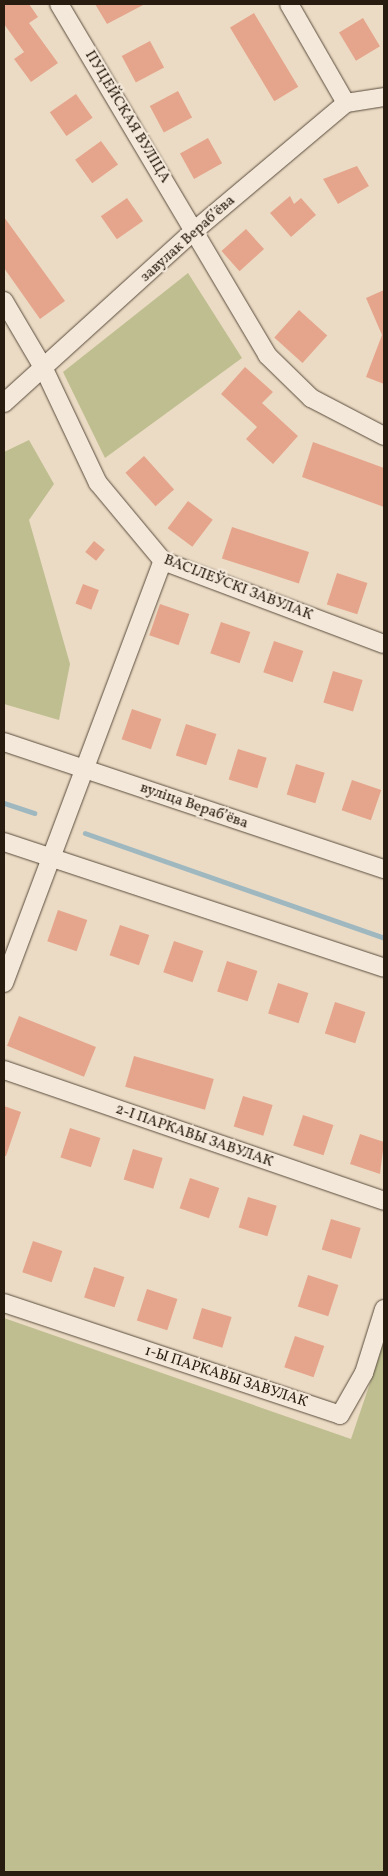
<!DOCTYPE html>
<html>
<head>
<meta charset="utf-8">
<style>
  body { margin:0 }
  #map { position:relative; width:388px; height:1876px; overflow:hidden; background:#ecdbc4; font-family:Vollkorn,serif }
  div>[style] { position:absolute }
  [style*='--x'] { left:calc(var(--x)*1px); top:calc(var(--y)*1px); width:calc(var(--w)*1px); rotate:calc(var(--a)*1deg) }
  .green>* { inset:0; background:#bebe90 }
  .stream>* { height:4.5px; margin:-2.25px; padding:0 2.25px; transform-origin:2.25px; border-radius:2.25px; background:#9fb8c0 }
  .building>* { inset:0; background:#e5a58c; transform-origin:0 0 }
  .roads { filter:drop-shadow(0 0 1px #594c3d) drop-shadow(0 0 1px #594c3d) }
  .street>* { height:18px; margin:-9px; padding:0 9px; transform-origin:9px; border-radius:9px; background:#f3e8d9 }
  span { translate:-50% -50%; white-space:nowrap; text-align:center; line-height:1.15; -webkit-text-stroke:4.5px #f3e8d9; paint-order:stroke }
  .street-label { font-size:15px; color:#281c10 }
  .frame { position:absolute; inset:0; border:5px solid #281c10; pointer-events:none }
</style>
</head>
<body>
<div id="map">
  <div class="green">
    <i style="clip-path:polygon(188px 273px,242px 358px,105px 458px,63px 372px)"></i>
    <i style="clip-path:polygon(29px 440px,54px 484px,29px 520px,70px 664px,59px 720px,4px 704px,4px 452px)"></i>
    <i style="clip-path:polygon(4px 1318px,351px 1439px,384px 1342px,384px 1872px,4px 1872px)"></i>
  </div>
  <div class="stream">
    <i style="--x:4;--y:803;--w:32;--a:18"></i>
    <i style="--x:85;--y:833;--w:317;--a:19.3"></i>
  </div>
  <div class="building">
    <i style="clip-path:polygon(4px 4px,29px 4px,38px 17px,29px 23px,58px 63px,31px 82px,14px 59px,24px 52px,4px 24px)"></i>
    <i style="clip-path:polygon(95px 4px,145px 4px,107px 24px)"></i>
    <i style="left:254px;top:13px;width:86px;height:28px;rotate:59deg"></i>
    <i style="left:363px;top:18px;width:33px;height:28px;rotate:59deg"></i>
    <i style="left:150px;top:41px;width:30px;height:32px;rotate:62deg"></i>
    <i style="left:178px;top:91px;width:30px;height:32px;rotate:62deg"></i>
    <i style="left:76px;top:94px;width:29px;height:32px;rotate:55deg"></i>
    <i style="left:208px;top:138px;width:29px;height:32px;rotate:61deg"></i>
    <i style="left:101px;top:141px;width:29px;height:32px;rotate:54deg"></i>
    <i style="clip-path:polygon(357px 166px,369px 186px,338px 204px,323px 179px)"></i>
    <i style="clip-path:polygon(290px 196px,294px 204px,301px 198px,316px 215px,291px 237px,270px 213px)"></i>
    <i style="left:127px;top:198px;width:28px;height:32px;rotate:55deg"></i>
    <i style="clip-path:polygon(4px 217px,65px 301px,40px 319px,4px 268px)"></i>
    <i style="left:246px;top:229px;width:27px;height:33px;rotate:48deg"></i>
    <i style="clip-path:polygon(384px 290px,384px 384px,366px 377px,382px 335px,366px 298px)"></i>
    <i style="left:299px;top:310px;width:38px;height:37px;rotate:42deg"></i>
    <i style="clip-path:polygon(245px 367px,273px 392px,262px 403px,298px 436px,273px 464px,246px 439px,257px 427px,221px 394px)"></i>
    <i style="clip-path:polygon(313px 442px,384px 468px,384px 507px,302px 477px)"></i>
    <i style="left:144px;top:456px;width:45px;height:25px;rotate:48deg"></i>
    <i style="left:188px;top:501px;width:31px;height:34px;rotate:37deg"></i>
    <i style="left:232px;top:527px;width:81px;height:33px;rotate:18deg"></i>
    <i style="left:94px;top:541px;width:14px;height:14px;rotate:39deg"></i>
    <i style="left:337px;top:573px;width:32px;height:33px;rotate:18deg"></i>
    <i style="left:83px;top:584px;width:17px;height:21px;rotate:21deg"></i>
    <i style="left:160px;top:604px;width:31px;height:33px;rotate:19deg"></i>
    <i style="left:221px;top:622px;width:31px;height:33px;rotate:19deg"></i>
    <i style="left:274px;top:641px;width:31px;height:33px;rotate:19deg"></i>
    <i style="left:333px;top:671px;width:31px;height:33px;rotate:17deg"></i>
    <i style="left:132px;top:709px;width:31px;height:32px;rotate:19deg"></i>
    <i style="left:186px;top:724px;width:32px;height:33px;rotate:18deg"></i>
    <i style="left:238px;top:749px;width:30px;height:32px;rotate:17deg"></i>
    <i style="left:296px;top:764px;width:30px;height:32px;rotate:17deg"></i>
    <i style="left:352px;top:780px;width:31px;height:32px;rotate:19deg"></i>
    <i style="left:58px;top:910px;width:31px;height:33px;rotate:19deg"></i>
    <i style="left:120px;top:925px;width:31px;height:32px;rotate:19deg"></i>
    <i style="left:174px;top:941px;width:31px;height:33px;rotate:19deg"></i>
    <i style="left:227px;top:961px;width:32px;height:32px;rotate:18deg"></i>
    <i style="left:278px;top:983px;width:32px;height:32px;rotate:18deg"></i>
    <i style="left:335px;top:1002px;width:32px;height:33px;rotate:18deg"></i>
    <i style="left:19px;top:1016px;width:83px;height:32px;rotate:22deg"></i>
    <i style="left:134px;top:1056px;width:83px;height:32px;rotate:16deg"></i>
    <i style="left:243px;top:1096px;width:31px;height:32px;rotate:17deg"></i>
    <i style="clip-path:polygon(4px 1106px,21px 1112px,6px 1156px,4px 1156px)"></i>
    <i style="left:303px;top:1115px;width:32px;height:32px;rotate:18deg"></i>
    <i style="left:70px;top:1128px;width:32px;height:31px;rotate:18deg"></i>
    <i style="clip-path:polygon(360px 1134px,384px 1142px,380px 1174px,350px 1164px)"></i>
    <i style="left:133px;top:1149px;width:31px;height:32px;rotate:17deg"></i>
    <i style="left:190px;top:1178px;width:31px;height:32px;rotate:19deg"></i>
    <i style="left:248px;top:1197px;width:30px;height:32px;rotate:17deg"></i>
    <i style="left:331px;top:1219px;width:31px;height:32px;rotate:17deg"></i>
    <i style="left:33px;top:1241px;width:31px;height:33px;rotate:19deg"></i>
    <i style="left:94px;top:1267px;width:32px;height:32px;rotate:18deg"></i>
    <i style="left:308px;top:1275px;width:32px;height:33px;rotate:18deg"></i>
    <i style="left:147px;top:1289px;width:32px;height:33px;rotate:18deg"></i>
    <i style="left:202px;top:1308px;width:31px;height:32px;rotate:17deg"></i>
    <i style="left:295px;top:1336px;width:31px;height:33px;rotate:19deg"></i>
  </div>
  <div class="roads">
    <div class="street">
      <i style="--x:59;--y:4;--w:408;--a:59.3"></i>
      <i style="--x:267;--y:355;--w:62;--a:44.3"></i>
      <i style="--x:311;--y:398;--w:82;--a:27.5"></i>
      <i style="--x:289;--y:4;--w:114;--a:60.1"></i>
      <i style="--x:4;--y:301;--w:79;--a:59.5"></i>
      <i style="--x:44;--y:369;--w:126;--a:64.7"></i>
      <i style="--x:98;--y:483;--w:102;--a:50.2"></i>
      <i style="--x:163;--y:561;--w:236;--a:20.6"></i>
      <i style="--x:4;--y:403;--w:256;--a:-42.2"></i>
      <i style="--x:194;--y:231;--w:199;--a:-40.1"></i>
      <i style="--x:346;--y:103;--w:38;--a:-9"></i>
      <i style="--x:4;--y:742;--w:401;--a:18.5"></i>
      <i style="--x:4;--y:842;--w:400;--a:18.3"></i>
      <i style="--x:4;--y:983;--w:451;--a:-69.4"></i>
      <i style="--x:4;--y:1070;--w:402;--a:19"></i>
      <i style="--x:4;--y:1303;--w:354;--a:18.4"></i>
      <i style="--x:340;--y:1415;--w:48;--a:-60.3"></i>
      <i style="--x:364;--y:1373;--w:67;--a:-72.6"></i>
    </div>
  </div>
  <div class="street-label">
    <span style="left:127px;top:117px;rotate:59deg">ПУЦЕЙСКАЯ ВУЛІЦА</span>
    <span style="left:188px;top:239px;rotate:-42deg">завулак Верабʼёва</span>
    <span style="left:238px;top:588px;rotate:21deg">ВАСІЛЕЎСКІ ЗАВУЛАК</span>
    <span style="left:194px;top:806px;rotate:19deg">вуліца Верабʼёва</span>
    <span style="left:194px;top:1136px;rotate:19deg">2-І ПАРКАВЫ ЗАВУЛАК</span>
    <span style="left:226px;top:1377px;rotate:18deg">1-Ы ПАРКАВЫ ЗАВУЛАК</span>
  </div>
  <div class="frame"></div>
</div>
</body>
</html>
